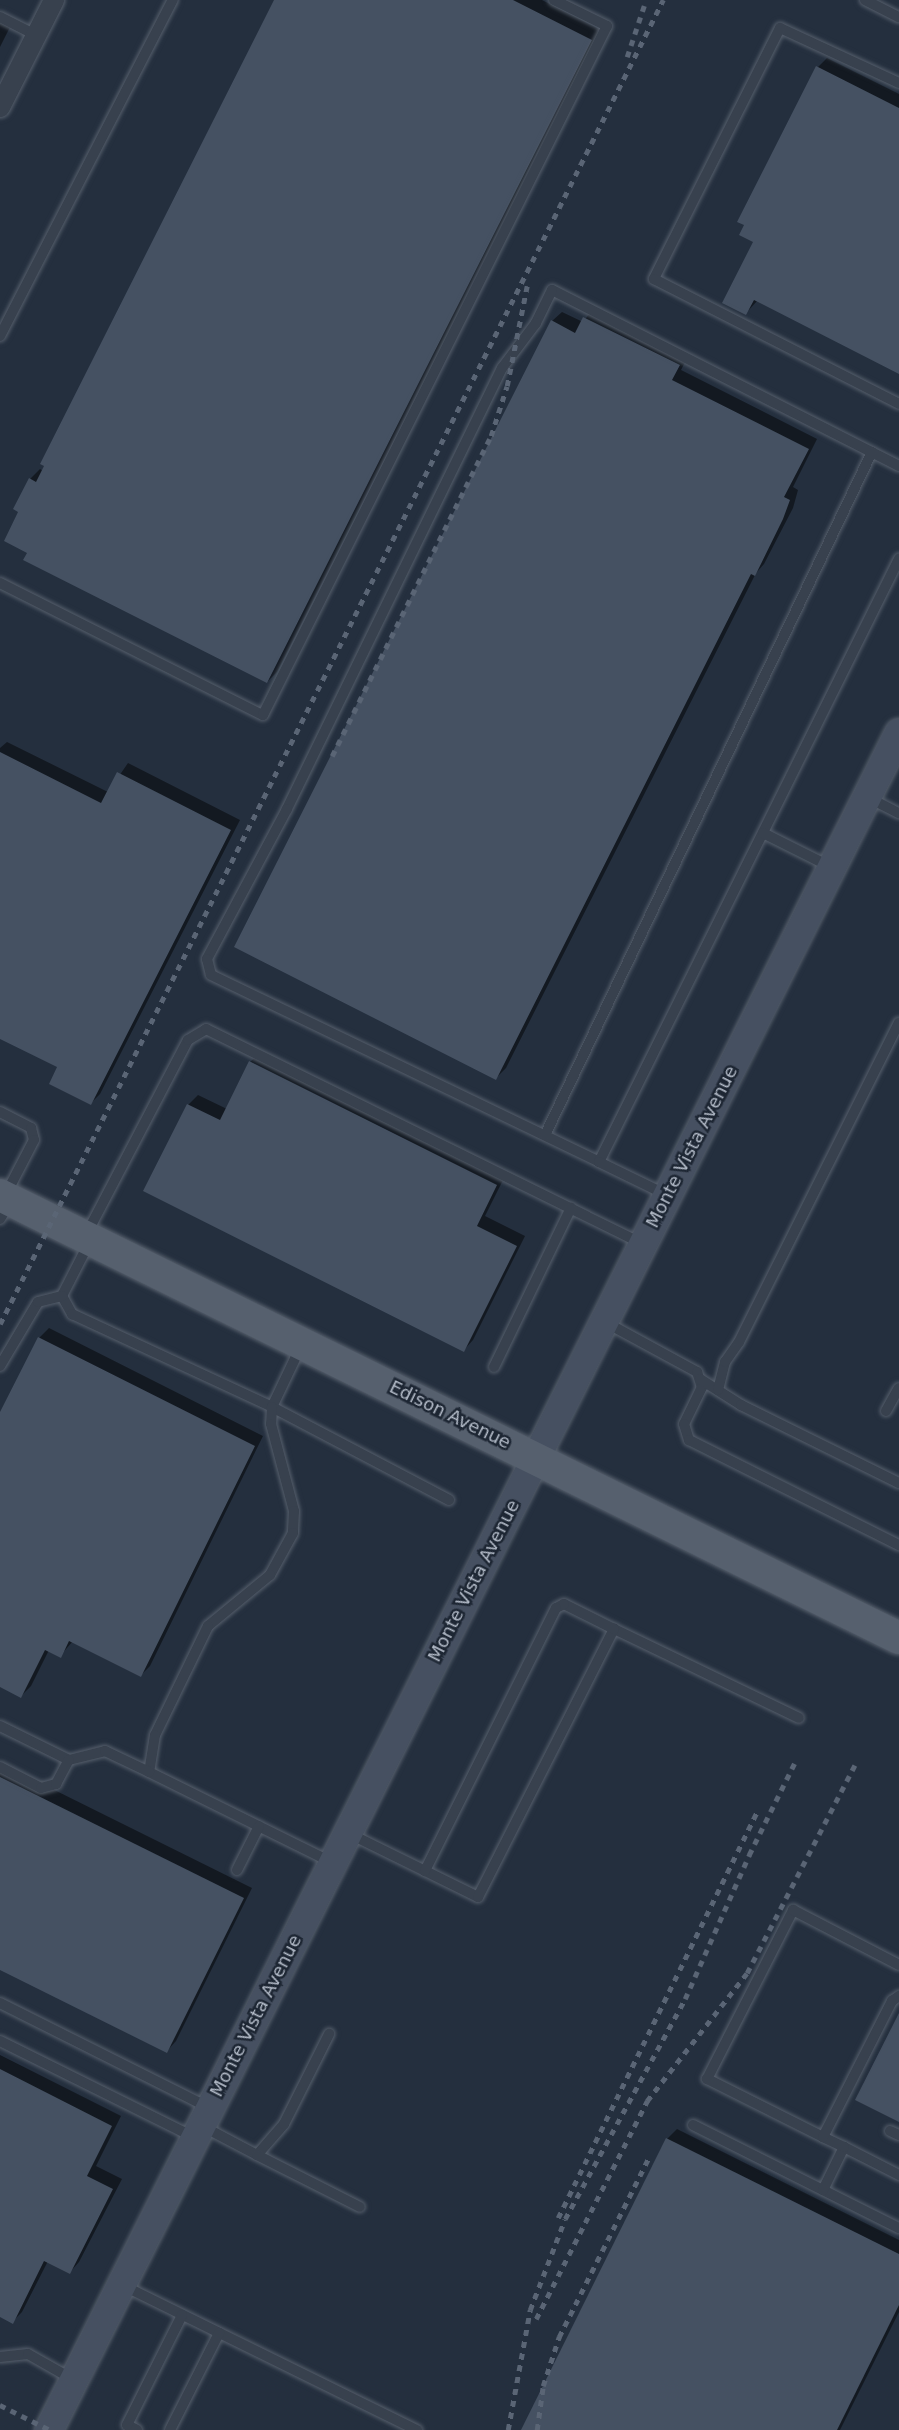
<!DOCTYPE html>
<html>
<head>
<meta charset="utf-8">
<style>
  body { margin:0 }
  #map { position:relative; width:899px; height:2430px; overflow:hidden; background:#242f3e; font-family:"DejaVu Sans",sans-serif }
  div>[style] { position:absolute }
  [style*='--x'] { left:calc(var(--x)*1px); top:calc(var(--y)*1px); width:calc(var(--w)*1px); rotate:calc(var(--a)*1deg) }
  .shadow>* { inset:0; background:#0007 }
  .building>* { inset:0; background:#455162 }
  .roads { filter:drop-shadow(0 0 2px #565f6c) drop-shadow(0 0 2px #565f6c) }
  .lane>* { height:10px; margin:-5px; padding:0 5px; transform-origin:5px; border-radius:5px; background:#38414e }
  .street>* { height:20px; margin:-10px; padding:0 10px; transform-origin:10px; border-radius:10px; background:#38414e }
  .secondary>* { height:28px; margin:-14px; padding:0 14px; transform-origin:14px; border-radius:14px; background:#465061 }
  .primary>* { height:32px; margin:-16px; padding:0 16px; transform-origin:16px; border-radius:16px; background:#56606e }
  .rail>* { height:4.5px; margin-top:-2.25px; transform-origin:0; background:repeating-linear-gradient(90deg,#5a6575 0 6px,transparent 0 12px) }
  span { translate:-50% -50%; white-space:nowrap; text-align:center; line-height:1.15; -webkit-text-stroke:5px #1d2633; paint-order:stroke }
  .street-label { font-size:18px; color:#b4bcc9 }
</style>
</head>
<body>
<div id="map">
  <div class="shadow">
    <i style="clip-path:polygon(276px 0,542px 0,601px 30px,277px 672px,267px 682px,20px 511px,30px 479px,40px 469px,43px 471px)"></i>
    <i style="clip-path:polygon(0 19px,11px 25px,0 47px)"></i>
    <i style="clip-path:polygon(827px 58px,899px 94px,899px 372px,758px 300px,746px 313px,755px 241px,818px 67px)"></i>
    <i style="clip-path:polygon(594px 308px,688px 356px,681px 370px,817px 439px,793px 487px,798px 490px,793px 508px,764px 564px,756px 573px,506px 1068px,496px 1078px,552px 321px,562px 312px,583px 322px)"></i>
    <i style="clip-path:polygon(7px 742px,108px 792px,128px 763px,240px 820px,100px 1094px,91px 1103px,59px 1067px,0 1038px,0 748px)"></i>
    <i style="clip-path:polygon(260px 1053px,505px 1176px,485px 1216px,525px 1236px,473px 1340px,464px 1350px,145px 1190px,188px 1105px,198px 1095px,227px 1109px,250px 1062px)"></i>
    <i style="clip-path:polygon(49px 1328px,263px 1436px,150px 1666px,141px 1675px,73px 1641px,60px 1656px,49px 1650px,31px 1686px,21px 1696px,0 1685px,0 1416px,39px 1338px)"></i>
    <i style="clip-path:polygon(0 1763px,252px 1888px,176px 2041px,167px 2051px,0 1969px)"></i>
    <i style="clip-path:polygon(0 2055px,121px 2116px,96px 2166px,122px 2179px,79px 2262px,70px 2272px,48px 2261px,22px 2312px,12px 2322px,0 2315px)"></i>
    <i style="clip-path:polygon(677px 2129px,899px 2240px,899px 2312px,840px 2430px,522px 2430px,667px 2139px)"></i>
  </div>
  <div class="building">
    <i style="clip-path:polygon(274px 0,513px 0,592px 40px,267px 683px,23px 560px,27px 553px,4px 541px,18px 512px,13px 509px,29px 478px,36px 482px,44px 466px,40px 464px)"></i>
    <i style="clip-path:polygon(816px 66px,899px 108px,899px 374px,754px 300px,746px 315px,722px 303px,753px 242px,739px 235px,744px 225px,737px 222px)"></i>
    <i style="clip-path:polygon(583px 317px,680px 365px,672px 380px,809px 449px,784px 497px,790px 500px,783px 519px,755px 576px,751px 574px,496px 1080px,234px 947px,551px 320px,575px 333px)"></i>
    <i style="clip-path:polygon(0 752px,101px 803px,117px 772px,231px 830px,91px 1105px,49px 1084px,57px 1067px,0 1039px)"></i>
    <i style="clip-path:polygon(249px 1061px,497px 1185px,477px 1226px,517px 1246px,464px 1352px,143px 1191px,187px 1104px,220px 1120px)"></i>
    <i style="clip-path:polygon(38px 1337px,255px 1446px,141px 1677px,69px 1641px,61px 1658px,45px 1650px,21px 1698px,0 1687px,0 1412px)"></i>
    <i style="clip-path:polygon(0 1777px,244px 1898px,167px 2053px,0 1970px)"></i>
    <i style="clip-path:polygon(899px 2013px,899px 2122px,855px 2100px)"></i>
    <i style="clip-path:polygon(0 2069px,112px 2126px,87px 2176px,113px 2189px,70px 2274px,44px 2261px,13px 2324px,0 2317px)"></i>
    <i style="clip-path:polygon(666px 2138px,899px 2254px,899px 2305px,837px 2430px,521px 2430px)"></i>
  </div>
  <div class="roads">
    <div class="lane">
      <i style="--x:865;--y:0;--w:38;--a:27"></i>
      <i style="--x:0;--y:17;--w:40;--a:26.6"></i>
      <i style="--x:899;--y:83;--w:131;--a:-155.2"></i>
      <i style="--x:780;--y:28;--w:281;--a:116.7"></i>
      <i style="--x:654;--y:279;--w:275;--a:27"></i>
      <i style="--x:0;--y:336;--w:378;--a:-62.8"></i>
      <i style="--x:899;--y:466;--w:389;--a:-153.1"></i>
      <i style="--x:552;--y:290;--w:37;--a:116"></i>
      <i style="--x:536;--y:323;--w:56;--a:127.1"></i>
      <i style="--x:502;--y:368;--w:491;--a:116"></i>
      <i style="--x:287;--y:809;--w:170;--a:118.1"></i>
      <i style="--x:207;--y:959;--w:16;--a:76"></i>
      <i style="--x:211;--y:975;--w:431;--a:25.7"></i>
      <i style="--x:599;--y:1162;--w:674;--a:-63.55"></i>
      <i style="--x:0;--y:583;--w:294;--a:26.7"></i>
      <i style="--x:263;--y:715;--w:770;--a:-63.47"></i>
      <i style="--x:607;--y:26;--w:59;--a:-153.9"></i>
      <i style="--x:867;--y:797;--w:36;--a:27"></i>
      <i style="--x:763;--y:833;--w:76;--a:26.6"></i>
      <i style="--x:0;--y:1112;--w:35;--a:27"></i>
      <i style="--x:31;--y:1128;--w:12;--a:76"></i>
      <i style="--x:34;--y:1140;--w:61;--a:117.4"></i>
      <i style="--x:545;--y:1135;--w:757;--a:-64.42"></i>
      <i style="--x:599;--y:1162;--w:76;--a:25.9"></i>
      <i style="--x:0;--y:1219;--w:17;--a:-59"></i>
      <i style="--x:86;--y:1235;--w:220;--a:-62.4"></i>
      <i style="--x:188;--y:1040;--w:21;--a:-31"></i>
      <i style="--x:206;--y:1029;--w:487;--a:26.2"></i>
      <i style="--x:89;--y:1243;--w:59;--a:117"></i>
      <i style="--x:62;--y:1296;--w:21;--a:61"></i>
      <i style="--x:72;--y:1314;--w:221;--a:24.9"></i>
      <i style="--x:272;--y:1407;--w:200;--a:27.7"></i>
      <i style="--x:605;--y:1322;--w:105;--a:28.5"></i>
      <i style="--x:697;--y:1372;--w:16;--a:72"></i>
      <i style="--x:702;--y:1387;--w:41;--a:115.9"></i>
      <i style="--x:684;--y:1424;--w:17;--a:73"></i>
      <i style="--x:689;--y:1440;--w:235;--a:26.6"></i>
      <i style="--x:301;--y:1346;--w:68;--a:115.4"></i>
      <i style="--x:272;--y:1407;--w:17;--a:93"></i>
      <i style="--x:271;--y:1424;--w:90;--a:75.2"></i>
      <i style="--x:294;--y:1511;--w:22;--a:93"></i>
      <i style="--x:293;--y:1533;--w:48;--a:118.7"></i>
      <i style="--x:270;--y:1575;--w:80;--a:140.6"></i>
      <i style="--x:208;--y:1626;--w:121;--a:115.9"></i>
      <i style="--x:155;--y:1735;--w:37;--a:99"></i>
      <i style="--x:149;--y:1772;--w:205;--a:26.3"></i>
      <i style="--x:0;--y:1366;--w:74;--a:-59.3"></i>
      <i style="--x:38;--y:1302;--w:25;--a:-14"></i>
      <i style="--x:494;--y:1367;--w:177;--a:-64.2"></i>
      <i style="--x:700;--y:1379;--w:49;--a:32.4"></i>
      <i style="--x:741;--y:1405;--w:176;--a:26.3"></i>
      <i style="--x:718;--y:1390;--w:29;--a:-76"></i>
      <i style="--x:725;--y:1362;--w:24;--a:-55"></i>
      <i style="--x:739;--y:1342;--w:357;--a:-63.4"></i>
      <i style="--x:886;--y:1411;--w:26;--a:-61"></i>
      <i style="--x:614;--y:1629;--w:205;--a:25.7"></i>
      <i style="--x:0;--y:1726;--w:77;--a:26.2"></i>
      <i style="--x:69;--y:1760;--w:37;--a:-14"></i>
      <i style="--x:105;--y:1751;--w:49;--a:25.5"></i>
      <i style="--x:0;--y:1767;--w:46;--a:27.1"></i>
      <i style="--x:41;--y:1788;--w:16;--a:-15"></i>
      <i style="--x:56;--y:1784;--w:27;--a:-62"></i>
      <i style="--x:348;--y:1833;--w:145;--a:26.2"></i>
      <i style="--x:478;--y:1897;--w:301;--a:-63.1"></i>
      <i style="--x:614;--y:1629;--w:56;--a:-153.4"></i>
      <i style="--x:564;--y:1604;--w:9;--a:153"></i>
      <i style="--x:556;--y:1608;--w:294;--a:116.5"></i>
      <i style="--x:237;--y:1870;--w:49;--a:-63.4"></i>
      <i style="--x:0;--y:2003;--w:235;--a:26.6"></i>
      <i style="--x:0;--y:2041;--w:216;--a:26.4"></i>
      <i style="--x:693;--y:2125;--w:230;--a:26.6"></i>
      <i style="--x:202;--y:2126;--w:62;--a:27.8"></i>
      <i style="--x:257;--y:2155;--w:41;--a:-48.9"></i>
      <i style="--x:284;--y:2124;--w:101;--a:-63.4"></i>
      <i style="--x:890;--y:2131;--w:10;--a:24"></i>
      <i style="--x:823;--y:2137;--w:130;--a:-153.4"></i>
      <i style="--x:707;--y:2079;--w:190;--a:-63"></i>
      <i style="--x:793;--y:1910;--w:119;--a:27.4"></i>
      <i style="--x:844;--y:2147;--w:62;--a:27"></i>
      <i style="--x:257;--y:2155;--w:115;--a:26.8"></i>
      <i style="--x:823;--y:2190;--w:48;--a:-64"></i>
      <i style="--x:844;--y:2147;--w:23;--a:-155"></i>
      <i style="--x:823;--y:2137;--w:153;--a:-63.1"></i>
      <i style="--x:892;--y:2001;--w:9;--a:-36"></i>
      <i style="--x:122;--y:2285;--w:329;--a:26.2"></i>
      <i style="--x:0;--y:2357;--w:28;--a:-6"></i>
      <i style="--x:28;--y:2354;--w:53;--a:29.5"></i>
      <i style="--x:137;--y:2430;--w:11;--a:-153"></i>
      <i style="--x:127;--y:2425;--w:123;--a:-63.4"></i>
      <i style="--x:170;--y:2430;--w:109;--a:-63.2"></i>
    </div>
    <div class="street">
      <i style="--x:0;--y:107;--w:120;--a:-63.2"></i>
    </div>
    <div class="secondary">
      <i style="--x:49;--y:2430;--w:1898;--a:-63.39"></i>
    </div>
    <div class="primary">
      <i style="--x:0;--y:1195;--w:1002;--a:26.23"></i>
    </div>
  </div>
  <div class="rail">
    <i style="--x:627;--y:57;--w:60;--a:-71.6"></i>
    <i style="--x:332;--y:756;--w:357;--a:-63.6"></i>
    <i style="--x:491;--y:436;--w:52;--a:-72.3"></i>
    <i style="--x:507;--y:386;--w:102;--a:-78.7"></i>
    <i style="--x:0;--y:1324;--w:1481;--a:-63.4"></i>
    <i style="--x:558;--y:2218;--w:454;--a:-63.9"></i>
    <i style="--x:536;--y:2319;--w:245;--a:-63"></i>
    <i style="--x:647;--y:2101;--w:162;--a:-52"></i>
    <i style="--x:747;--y:1973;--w:239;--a:-62.6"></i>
    <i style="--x:0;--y:2405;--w:56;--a:26.6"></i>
    <i style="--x:508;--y:2430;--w:122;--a:-79.6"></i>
    <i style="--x:530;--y:2310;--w:97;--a:-69"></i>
    <i style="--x:565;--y:2219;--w:251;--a:-61.4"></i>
    <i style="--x:685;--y:1999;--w:158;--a:-66"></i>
    <i style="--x:749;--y:1855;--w:108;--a:-63.7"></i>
    <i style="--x:537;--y:2430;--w:44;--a:-82.2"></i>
    <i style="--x:543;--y:2386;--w:52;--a:-71.9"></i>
    <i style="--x:559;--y:2337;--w:199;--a:-63.4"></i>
  </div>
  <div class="street-label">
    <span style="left:692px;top:1147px;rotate:-63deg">Monte Vista Avenue</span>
    <span style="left:450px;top:1415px;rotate:26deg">Edison Avenue</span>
    <span style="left:474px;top:1581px;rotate:-63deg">Monte Vista Avenue</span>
    <span style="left:256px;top:2016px;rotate:-63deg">Monte Vista Avenue</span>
  </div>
</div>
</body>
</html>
